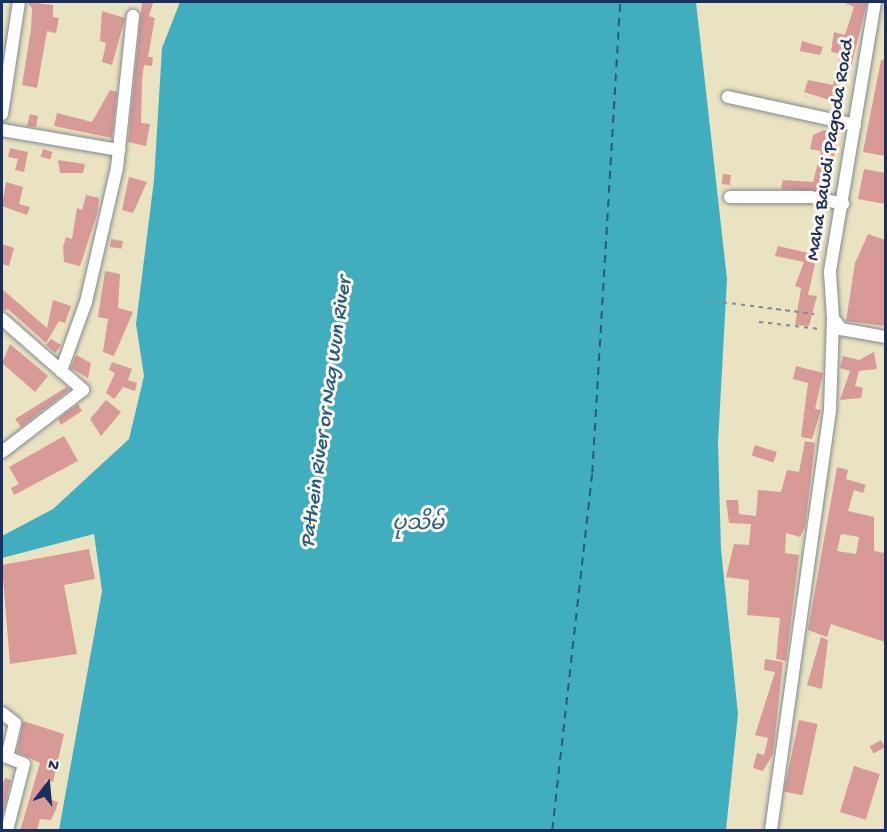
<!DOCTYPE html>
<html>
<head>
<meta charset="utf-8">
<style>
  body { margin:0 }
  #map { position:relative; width:887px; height:832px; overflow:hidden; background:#eae3c1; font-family:"Gochi Hand","Noto Sans Myanmar",sans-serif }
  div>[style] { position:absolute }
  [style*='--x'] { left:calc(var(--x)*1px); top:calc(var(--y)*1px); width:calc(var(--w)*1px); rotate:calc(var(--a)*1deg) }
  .water>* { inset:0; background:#41aebf }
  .ferry>* { height:1.5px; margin-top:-0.75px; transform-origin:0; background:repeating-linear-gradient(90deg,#285b80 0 8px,transparent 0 14px) }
  .building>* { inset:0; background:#d79a96; transform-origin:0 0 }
  .path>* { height:1.5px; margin-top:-0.75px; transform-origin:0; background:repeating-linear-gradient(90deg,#828990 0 4.5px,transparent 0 9px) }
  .roads { filter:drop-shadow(0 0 2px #828990) drop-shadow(0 0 2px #828990) }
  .minor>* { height:12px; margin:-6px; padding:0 6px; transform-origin:6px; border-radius:6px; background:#fff }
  span { translate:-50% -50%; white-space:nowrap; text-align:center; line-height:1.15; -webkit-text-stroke:6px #fbf7ec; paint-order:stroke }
  .street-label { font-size:20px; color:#1b2f5e }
  .water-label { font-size:21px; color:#285b80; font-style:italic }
  .frame { position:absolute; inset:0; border:3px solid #1b2f5e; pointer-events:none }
  .north { position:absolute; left:18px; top:754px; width:60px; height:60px; -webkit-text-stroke:4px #fbf7ec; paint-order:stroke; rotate:16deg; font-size:16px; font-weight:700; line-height:24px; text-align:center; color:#1b2f5e }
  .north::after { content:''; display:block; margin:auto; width:21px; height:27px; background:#1b2f5e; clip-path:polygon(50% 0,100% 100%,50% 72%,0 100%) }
</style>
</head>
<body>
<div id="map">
  <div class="water">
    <i style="clip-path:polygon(180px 2px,696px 2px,727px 279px,718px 443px,721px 549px,738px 714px,726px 830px,59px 830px,102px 591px,94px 534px,2px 558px,2px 536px,53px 509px,129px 439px,144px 376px,136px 324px,154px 180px,162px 48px)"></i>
  </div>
  <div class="ferry">
    <i style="--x:552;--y:830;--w:359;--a:-83.6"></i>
    <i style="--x:592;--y:473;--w:472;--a:-86.6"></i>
  </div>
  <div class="building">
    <i style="clip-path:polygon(27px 2px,53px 5px,53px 17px,59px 18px,56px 33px,47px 31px,37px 88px,22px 85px,31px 29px,32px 8px)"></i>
    <i style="clip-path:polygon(142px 2px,153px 3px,149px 16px,155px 18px,148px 57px,153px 57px,152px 66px,144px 65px,142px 81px,141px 123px,150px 124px,146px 146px,128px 142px)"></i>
    <i style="clip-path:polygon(843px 2px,867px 2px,842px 104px,804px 92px,808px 80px,833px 85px,840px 54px,831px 52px,834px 32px,845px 35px,854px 7px)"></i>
    <i style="clip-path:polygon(102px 11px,125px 18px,112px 65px,102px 62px,106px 43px,100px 41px)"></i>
    <i style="clip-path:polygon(802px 41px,823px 47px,820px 55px,800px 51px)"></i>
    <i style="clip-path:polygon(881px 60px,885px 60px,885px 156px,863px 152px)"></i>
    <i style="clip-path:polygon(110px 90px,117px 92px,112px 138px,54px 126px,57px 113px,92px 122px)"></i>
    <i style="clip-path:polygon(30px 114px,38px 116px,36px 127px,27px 126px)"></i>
    <i style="clip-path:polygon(824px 130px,839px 134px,826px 192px,781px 189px,783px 180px,813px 182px,821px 151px,810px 149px,813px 135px)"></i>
    <i style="clip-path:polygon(10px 148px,28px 152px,24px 172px,15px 170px,18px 159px,8px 157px)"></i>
    <i style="left:43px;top:149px;width:10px;height:8px;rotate:17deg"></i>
    <i style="clip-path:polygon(58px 160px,85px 164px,83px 173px,60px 173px)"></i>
    <i style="clip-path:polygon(864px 169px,885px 173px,885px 204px,858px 199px)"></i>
    <i style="left:723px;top:174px;width:8px;height:10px;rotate:7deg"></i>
    <i style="clip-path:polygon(129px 177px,147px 182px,133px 213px,122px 210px)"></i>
    <i style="clip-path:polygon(6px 182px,23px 187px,19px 204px,30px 207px,27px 215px,2px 206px)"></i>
    <i style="clip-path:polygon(86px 195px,99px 198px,97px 214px,80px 266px,64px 262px,63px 247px,66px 237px,72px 239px,77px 208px,82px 210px)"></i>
    <i style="clip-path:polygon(868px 234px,885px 240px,885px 326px,846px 321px,855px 263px)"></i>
    <i style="left:111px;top:239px;width:12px;height:8px;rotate:9deg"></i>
    <i style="clip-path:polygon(2px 244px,14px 248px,9px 266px,2px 264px)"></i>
    <i style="clip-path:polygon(778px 246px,817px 255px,808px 295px,817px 296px,809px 326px,795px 325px,801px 288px,795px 286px,804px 262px,775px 256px)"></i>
    <i style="clip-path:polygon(105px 271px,120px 274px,118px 308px,133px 312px,114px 356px,103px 352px,108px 319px,98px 317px)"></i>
    <i style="clip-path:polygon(2px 289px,47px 328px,53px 300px,71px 306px,65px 323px,59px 321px,46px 343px,8px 309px,2px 311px)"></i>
    <i style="clip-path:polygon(51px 339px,61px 345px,55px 353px,46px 345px)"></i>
    <i style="clip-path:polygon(10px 344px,48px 376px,35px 392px,2px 363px)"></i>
    <i style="clip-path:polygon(874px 352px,877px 369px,859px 371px,855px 386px,863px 388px,861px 398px,840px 400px,850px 371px,840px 368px,843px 356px,859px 360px)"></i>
    <i style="clip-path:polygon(76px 355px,91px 363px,88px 378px,71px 368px)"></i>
    <i style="clip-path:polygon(112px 362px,132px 369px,128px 380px,137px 383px,135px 391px,123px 387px,114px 399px,106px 393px,115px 373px,109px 370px)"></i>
    <i style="clip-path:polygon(796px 366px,823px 373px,815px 409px,821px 410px,812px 439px,801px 437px,808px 383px,793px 379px)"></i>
    <i style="clip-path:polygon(67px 387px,69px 390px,21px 427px,15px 419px)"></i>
    <i style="clip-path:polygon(106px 400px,121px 412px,101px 436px,90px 419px)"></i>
    <i style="clip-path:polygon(78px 404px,82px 411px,61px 425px,58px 419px)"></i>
    <i style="clip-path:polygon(64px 436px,78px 461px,14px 495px,11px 488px,19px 484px,9px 467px)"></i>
    <i style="clip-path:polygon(805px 441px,815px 443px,805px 527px,800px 537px,786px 533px,785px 553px,799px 555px,786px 661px,776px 659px,780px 618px,747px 615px,749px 580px,726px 577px,734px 544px,749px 545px,751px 524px,729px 523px,726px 500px,738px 500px,739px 514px,756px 516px,758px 490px,781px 492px,787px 470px,799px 472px)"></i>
    <i style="left:755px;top:445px;width:23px;height:11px;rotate:18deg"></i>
    <i style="clip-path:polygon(evenodd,837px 467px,848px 470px,846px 479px,866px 485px,863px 493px,854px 490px,848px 511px,874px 517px,874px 551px,885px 553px,885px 642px,831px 624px,827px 637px,808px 630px,837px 467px,841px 534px,859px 537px,856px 554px,837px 551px,841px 534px)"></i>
    <i style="clip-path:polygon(89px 549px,95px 579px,64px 585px,77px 654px,10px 664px,2px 565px)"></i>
    <i style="clip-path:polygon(821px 637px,828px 640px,822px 689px,807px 685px)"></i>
    <i style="clip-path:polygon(765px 659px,783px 662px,773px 754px,763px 771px,753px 768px,757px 753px,764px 755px,768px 738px,755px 735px,775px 672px,764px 670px)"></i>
    <i style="left:799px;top:720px;width:19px;height:73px;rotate:12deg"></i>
    <i style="clip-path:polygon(23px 721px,64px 734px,53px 782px,46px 780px,42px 797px,58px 802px,56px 809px,51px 820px,40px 819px,37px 831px,20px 831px,40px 763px,17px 752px)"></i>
    <i style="left:881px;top:740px;width:8px;height:13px;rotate:60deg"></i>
    <i style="left:854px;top:766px;width:27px;height:48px;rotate:17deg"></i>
    <i style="clip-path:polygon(5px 778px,11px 780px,2px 818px,2px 786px)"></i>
  </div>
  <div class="path">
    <i style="--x:705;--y:300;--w:110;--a:7.3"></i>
    <i style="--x:759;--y:322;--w:61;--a:6.5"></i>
  </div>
  <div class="roads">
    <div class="minor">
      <i style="--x:875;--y:2;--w:274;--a:99.5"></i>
      <i style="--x:830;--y:272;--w:46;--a:86.3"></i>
      <i style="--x:833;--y:318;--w:14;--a:54"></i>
      <i style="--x:841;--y:329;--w:46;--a:10.1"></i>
      <i style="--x:728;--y:97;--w:130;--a:12.4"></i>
      <i style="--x:2;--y:114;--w:113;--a:-81.4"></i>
      <i style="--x:2;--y:130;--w:119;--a:9.7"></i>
      <i style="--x:730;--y:197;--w:81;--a:0"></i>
      <i style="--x:811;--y:197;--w:33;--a:12"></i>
      <i style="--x:2;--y:319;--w:108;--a:41.2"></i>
      <i style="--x:83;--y:390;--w:102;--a:142.6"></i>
      <i style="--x:61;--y:371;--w:73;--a:-70.1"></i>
      <i style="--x:86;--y:302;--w:138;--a:-77"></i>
      <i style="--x:117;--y:168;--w:153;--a:-84"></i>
      <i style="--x:2;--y:713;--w:16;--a:38"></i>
      <i style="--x:15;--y:723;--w:35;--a:103"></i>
      <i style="--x:7;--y:757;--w:18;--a:22"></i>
      <i style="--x:24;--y:764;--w:68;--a:104.4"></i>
      <i style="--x:771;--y:830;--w:424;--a:-82"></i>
      <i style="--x:830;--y:410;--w:92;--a:-88.1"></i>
    </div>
  </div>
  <div class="street-label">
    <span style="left:831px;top:150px;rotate:-81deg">Maha Bawdi Pagoda Road</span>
  </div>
  <div class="water-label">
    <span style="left:328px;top:413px;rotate:-82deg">Pathein River or Nag Wun River</span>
    <span style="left:418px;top:526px">ပုသိမ်</span>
  </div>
  <div class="frame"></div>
  <div class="north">N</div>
</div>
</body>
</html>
